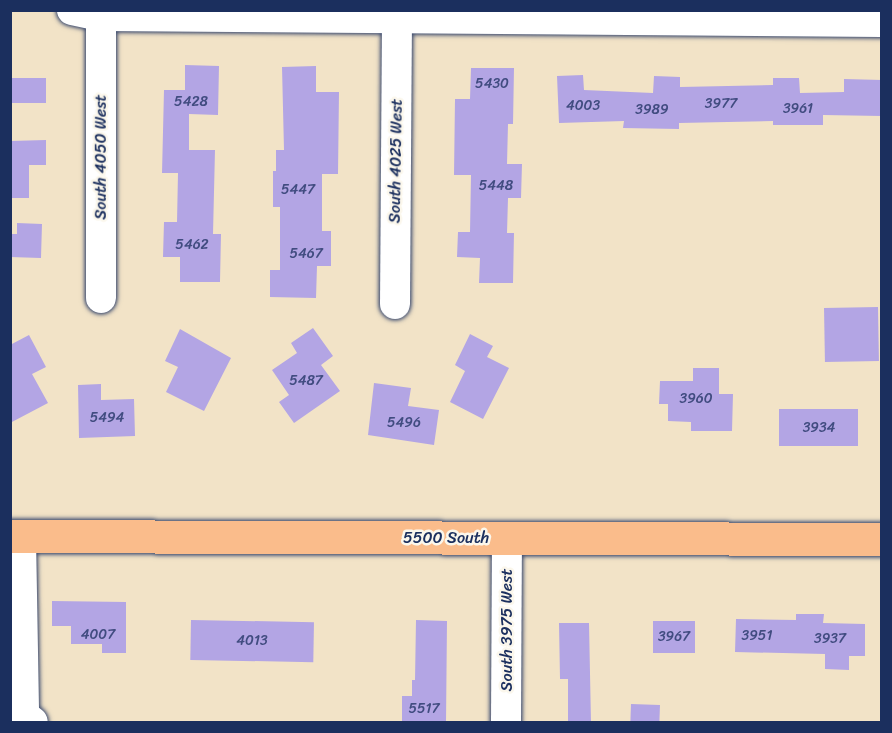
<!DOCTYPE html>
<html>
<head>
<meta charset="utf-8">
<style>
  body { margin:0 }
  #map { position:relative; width:892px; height:733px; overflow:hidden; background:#f2e3c7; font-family:Sriracha,sans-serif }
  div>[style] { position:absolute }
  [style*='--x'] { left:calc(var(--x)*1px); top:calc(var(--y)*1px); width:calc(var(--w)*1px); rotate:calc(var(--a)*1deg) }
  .building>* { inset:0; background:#b3a5e4; transform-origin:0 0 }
  .roads { filter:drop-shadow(0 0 2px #3b4a6e) drop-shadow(0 0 2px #3b4a6e) }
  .minor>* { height:30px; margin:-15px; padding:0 15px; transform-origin:15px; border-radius:15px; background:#fff }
  .major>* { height:33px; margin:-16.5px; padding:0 16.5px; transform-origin:16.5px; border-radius:16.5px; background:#fabc8b }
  span { translate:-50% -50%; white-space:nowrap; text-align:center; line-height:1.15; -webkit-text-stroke:5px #fbf7ec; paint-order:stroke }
  .number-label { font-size:14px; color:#414c80 }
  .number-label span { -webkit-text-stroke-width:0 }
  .street-label { font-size:16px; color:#1b2f5e }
  .frame { position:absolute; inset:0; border:12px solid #1b2f5e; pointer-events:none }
</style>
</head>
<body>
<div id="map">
  <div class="building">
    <i style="clip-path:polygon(185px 65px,219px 66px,218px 115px,189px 114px,189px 150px,215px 150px,213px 234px,221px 234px,220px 282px,180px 282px,180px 257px,163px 257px,164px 222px,177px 222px,178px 173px,162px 173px,164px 90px,185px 90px)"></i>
    <i style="clip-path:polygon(316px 66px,316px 92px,339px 92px,338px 174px,322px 174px,322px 231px,331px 231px,331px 266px,317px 266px,316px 298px,270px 297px,270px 270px,280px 270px,280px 207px,273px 207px,273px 171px,276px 171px,276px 150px,284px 150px,282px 67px)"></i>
    <i style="clip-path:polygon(471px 68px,514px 68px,513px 124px,508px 124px,507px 164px,522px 164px,521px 198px,508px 198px,507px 233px,514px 233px,513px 283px,479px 283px,480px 258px,457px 257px,458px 232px,470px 232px,471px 175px,454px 175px,455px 99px,470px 99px)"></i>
    <i style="clip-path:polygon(583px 75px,584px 90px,653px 93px,654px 76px,680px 77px,680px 87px,773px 85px,773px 78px,799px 78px,800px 93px,844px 92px,844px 79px,882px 80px,882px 116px,823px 115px,823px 125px,773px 125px,773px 121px,679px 123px,679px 129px,623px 128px,624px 121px,559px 123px,557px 76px)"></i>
    <i style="left:10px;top:78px;width:36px;height:25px"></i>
    <i style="clip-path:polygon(46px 140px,46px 165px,29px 165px,29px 198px,10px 198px,10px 141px)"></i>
    <i style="clip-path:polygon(17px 223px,42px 224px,41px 258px,10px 257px,10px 234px,17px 234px)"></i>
    <i style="left:878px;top:307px;width:54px;height:54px;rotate:89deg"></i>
    <i style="clip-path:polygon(313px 328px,333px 356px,321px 365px,340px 391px,294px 423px,279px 402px,289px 395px,272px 370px,297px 353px,291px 343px)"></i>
    <i style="clip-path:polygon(180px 329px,231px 358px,204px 411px,166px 392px,178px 367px,165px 361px)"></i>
    <i style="clip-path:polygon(470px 334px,493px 346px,487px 357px,509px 368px,483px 419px,450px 402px,465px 371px,455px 365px)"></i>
    <i style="clip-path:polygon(29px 335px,46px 367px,32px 374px,48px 403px,10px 423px,10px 345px)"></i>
    <i style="clip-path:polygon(693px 368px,719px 368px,719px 394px,733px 394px,732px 431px,691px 431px,691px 422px,668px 421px,668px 404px,659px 404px,660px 381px,693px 381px)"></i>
    <i style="clip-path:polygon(374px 383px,411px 388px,408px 406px,439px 410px,434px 445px,368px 435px)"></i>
    <i style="clip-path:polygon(101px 384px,101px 400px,134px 399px,135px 436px,79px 438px,78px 385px)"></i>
    <i style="left:858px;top:409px;width:37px;height:79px;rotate:90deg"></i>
    <i style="clip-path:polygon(52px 601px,126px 602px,126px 653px,102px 653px,102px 644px,71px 644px,71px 626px,52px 626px)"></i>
    <i style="clip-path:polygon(796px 614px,824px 614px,823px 623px,865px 624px,865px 656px,849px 656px,849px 670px,825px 669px,825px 654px,735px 652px,736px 619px,796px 620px)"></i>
    <i style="left:191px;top:620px;width:123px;height:40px;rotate:1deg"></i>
    <i style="clip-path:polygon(416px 620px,447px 621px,446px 723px,402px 723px,402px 696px,412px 696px,412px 680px,415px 680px)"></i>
    <i style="left:653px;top:621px;width:42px;height:32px"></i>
    <i style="clip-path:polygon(559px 623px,589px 623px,591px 723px,568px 723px,568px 679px,560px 679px)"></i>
    <i style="left:631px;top:704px;width:29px;height:19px;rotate:2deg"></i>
  </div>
  <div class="roads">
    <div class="minor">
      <i style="--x:72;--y:10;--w:30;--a:12"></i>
      <i style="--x:101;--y:16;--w:781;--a:0.44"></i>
      <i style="--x:101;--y:298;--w:282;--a:-90"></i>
      <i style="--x:395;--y:304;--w:285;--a:-89.6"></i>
      <i style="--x:21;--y:537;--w:178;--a:89"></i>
      <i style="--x:24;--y:715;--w:11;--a:38"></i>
      <i style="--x:506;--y:722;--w:184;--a:-89.7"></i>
    </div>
    <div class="major">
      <i style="--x:10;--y:536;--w:872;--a:0.2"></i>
    </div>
  </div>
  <div class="number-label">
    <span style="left:492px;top:84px">5430</span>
    <span style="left:191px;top:102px">5428</span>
    <span style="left:721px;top:104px">3977</span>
    <span style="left:583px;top:106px">4003</span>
    <span style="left:798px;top:109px">3961</span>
    <span style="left:652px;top:110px">3989</span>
    <span style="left:496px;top:186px">5448</span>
    <span style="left:298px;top:190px">5447</span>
    <span style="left:192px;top:245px">5462</span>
    <span style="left:306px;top:254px">5467</span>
    <span style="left:306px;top:381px">5487</span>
    <span style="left:696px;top:399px">3960</span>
    <span style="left:107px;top:418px">5494</span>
    <span style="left:404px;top:423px">5496</span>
    <span style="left:819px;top:428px">3934</span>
    <span style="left:98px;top:635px">4007</span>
    <span style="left:757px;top:636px">3951</span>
    <span style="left:674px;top:637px">3967</span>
    <span style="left:830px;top:639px">3937</span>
    <span style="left:252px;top:641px">4013</span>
    <span style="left:424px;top:709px">5517</span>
  </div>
  <div class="street-label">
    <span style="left:101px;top:157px;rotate:-90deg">South 4050 West</span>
    <span style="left:396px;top:161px;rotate:-89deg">South 4025 West</span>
    <span style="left:446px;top:538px">5500 South</span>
    <span style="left:507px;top:630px;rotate:-90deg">South 3975 West</span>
  </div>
  <div class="frame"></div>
</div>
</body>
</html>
